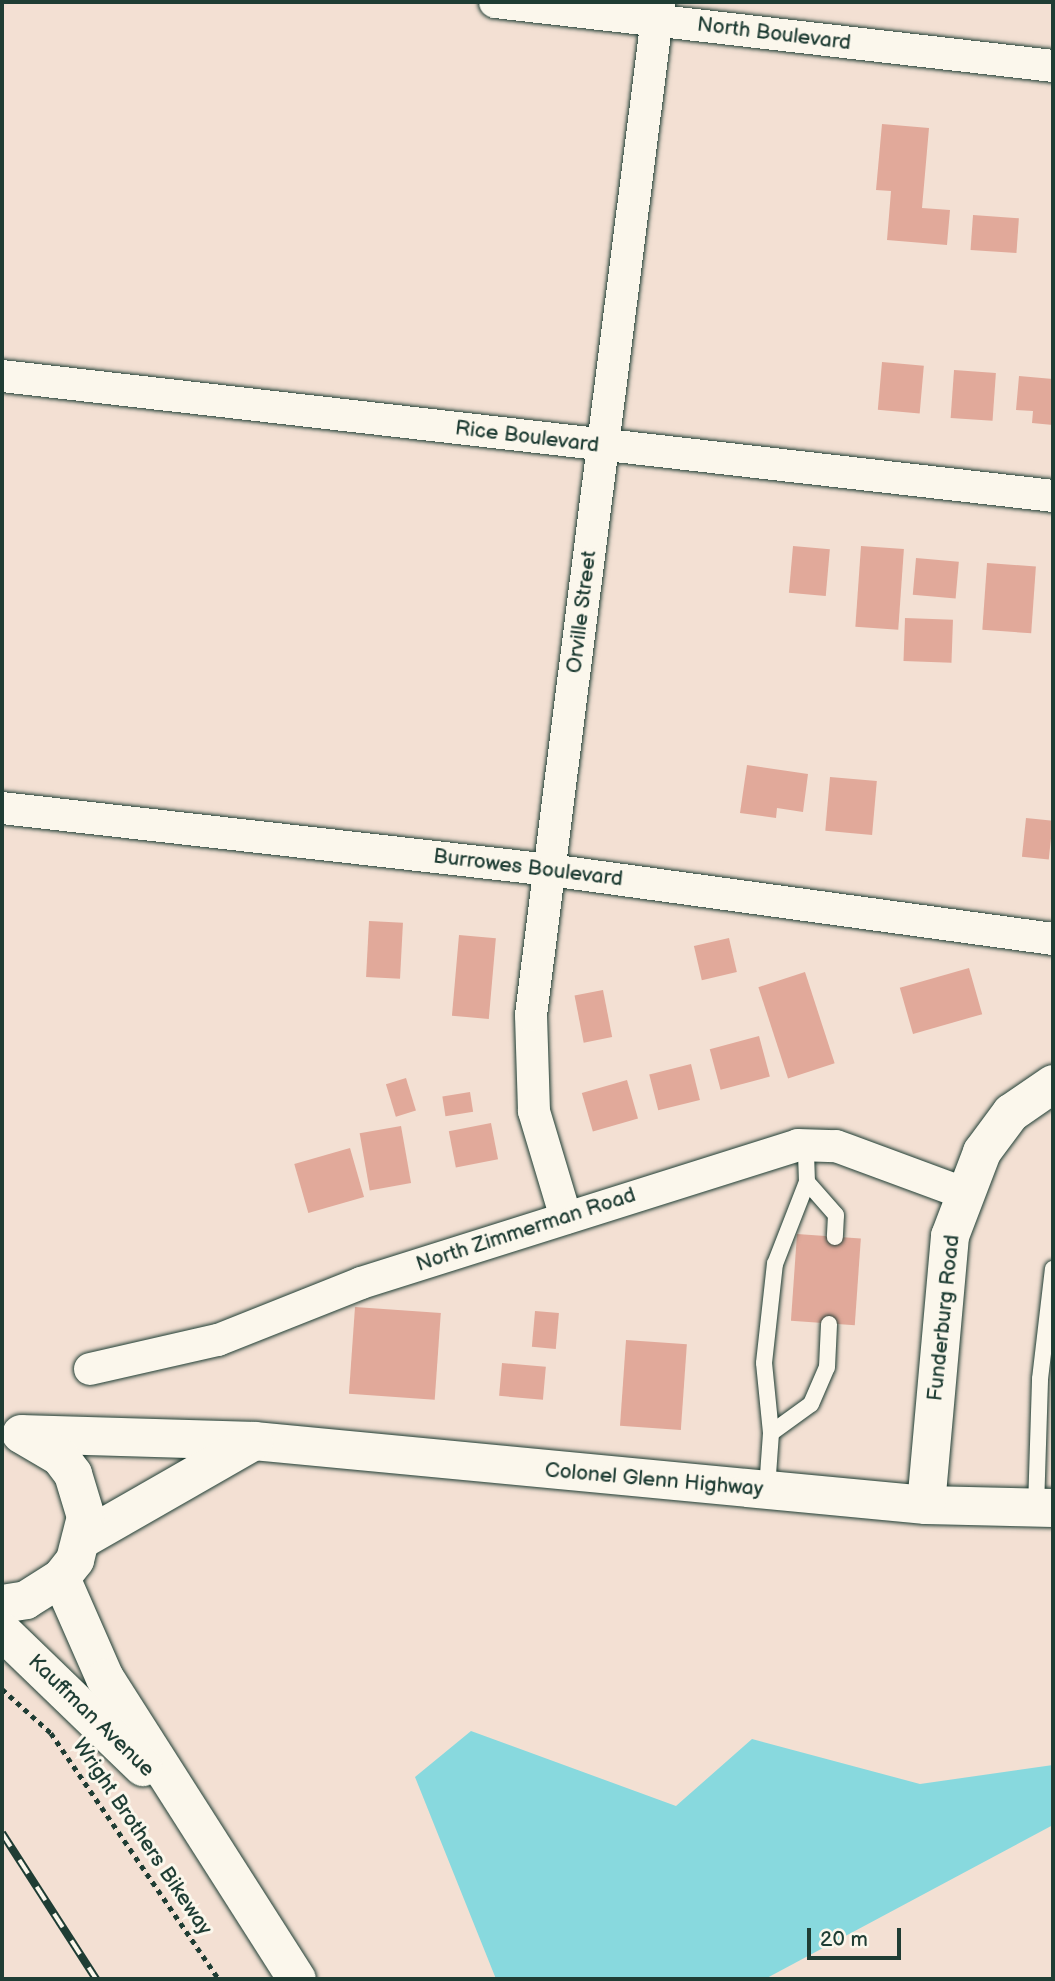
<!DOCTYPE html>
<html>
<head>
<meta charset="utf-8">
<style>
  body { margin:0 }
  #map { position:relative; width:1055px; height:1981px; overflow:hidden; background:#f3e0d3; font-family:"Balsamiq Sans",sans-serif }
  div>[style] { position:absolute }
  [style*='--x'] { left:calc(var(--x)*1px); top:calc(var(--y)*1px); width:calc(var(--w)*1px); rotate:calc(var(--a)*1deg) }
  .water>* { inset:0; background:#88d9de }
  .building>* { inset:0; background:#e1a99a; transform-origin:0 0 }
  .path>* { height:4.5px; margin-top:-2.25px; transform-origin:0; background:repeating-linear-gradient(90deg,#1f3d34 0 5px,transparent 0 10px) }
  .roads { filter:drop-shadow(0 0 2px #1f3d34) drop-shadow(0 0 2px #1f3d34) }
  .service>* { height:16px; margin:-8px; padding:0 8px; transform-origin:8px; border-radius:8px; background:#fbf7ec }
  .minor>* { height:32px; margin:-16px; padding:0 16px; transform-origin:16px; border-radius:16px; background:#fbf7ec }
  .tertiary>* { height:38px; margin:-19px; padding:0 19px; transform-origin:19px; border-radius:19px; background:#fbf7ec }
  .rail>* { height:8px; margin-top:-4px; transform-origin:0; background:repeating-linear-gradient(90deg,#fbf7ec 0 16px,#1f3d34 0 32px); box-sizing:border-box; border-block:2px solid #1f3d34 }
  span { translate:-50% -50%; white-space:nowrap; text-align:center; line-height:1.15; -webkit-text-stroke:6px #fbf7ec; paint-order:stroke }
  .street-label { font-size:21px; color:#1f3d34 }
  .frame { position:absolute; inset:0; border:4px solid #1f3d34; pointer-events:none }
  .scale { position:absolute; left:807px; top:1928px; width:94px; height:32px; box-sizing:border-box; border:4px solid #1f3d34; border-top:0; padding-left:9px; font-size:21px; line-height:24px; white-space:nowrap; color:#1f3d34; -webkit-text-stroke:5px #fbf7ec; paint-order:stroke }
</style>
</head>
<body>
<div id="map">
  <div class="water">
    <i style="clip-path:polygon(471px 1731px,676px 1806px,752px 1739px,920px 1784px,1053px 1765px,1053px 1825px,765px 1979px,496px 1979px,415px 1777px)"></i>
  </div>
  <div class="building">
    <i style="clip-path:polygon(882px 124px,929px 128px,922px 208px,950px 210px,947px 245px,887px 240px,891px 191px,876px 190px)"></i>
    <i style="left:973px;top:215px;width:46px;height:35px;rotate:4deg"></i>
    <i style="left:882px;top:362px;width:42px;height:48px;rotate:5deg"></i>
    <i style="left:954px;top:370px;width:42px;height:48px;rotate:4deg"></i>
    <i style="clip-path:polygon(1019px 376px,1053px 379px,1053px 425px,1032px 423px,1033px 411px,1016px 410px)"></i>
    <i style="left:793px;top:546px;width:37px;height:47px;rotate:5deg"></i>
    <i style="left:861px;top:546px;width:43px;height:81px;rotate:4deg"></i>
    <i style="left:916px;top:558px;width:43px;height:37px;rotate:5deg"></i>
    <i style="left:987px;top:563px;width:49px;height:67px;rotate:4deg"></i>
    <i style="left:905px;top:618px;width:48px;height:43px;rotate:2deg"></i>
    <i style="clip-path:polygon(747px 765px,808px 774px,803px 812px,777px 808px,776px 818px,740px 813px)"></i>
    <i style="left:830px;top:777px;width:47px;height:54px;rotate:5deg"></i>
    <i style="left:1026px;top:818px;width:27px;height:39px;rotate:6deg"></i>
    <i style="left:369px;top:921px;width:34px;height:56px;rotate:3deg"></i>
    <i style="left:459px;top:935px;width:37px;height:81px;rotate:5deg"></i>
    <i style="left:729px;top:938px;width:35px;height:36px;rotate:77deg"></i>
    <i style="left:969px;top:968px;width:48px;height:72px;rotate:74deg"></i>
    <i style="left:805px;top:972px;width:96px;height:49px;rotate:72deg"></i>
    <i style="left:603px;top:990px;width:48px;height:29px;rotate:79deg"></i>
    <i style="left:759px;top:1036px;width:42px;height:51px;rotate:75deg"></i>
    <i style="left:691px;top:1064px;width:37px;height:43px;rotate:76deg"></i>
    <i style="left:406px;top:1078px;width:34px;height:21px;rotate:73deg"></i>
    <i style="left:627px;top:1080px;width:40px;height:47px;rotate:74deg"></i>
    <i style="left:470px;top:1092px;width:20px;height:28px;rotate:81deg"></i>
    <i style="left:491px;top:1123px;width:37px;height:43px;rotate:79deg"></i>
    <i style="left:401px;top:1126px;width:58px;height:42px;rotate:80deg"></i>
    <i style="left:350px;top:1148px;width:51px;height:58px;rotate:74deg"></i>
    <i style="left:797px;top:1234px;width:64px;height:87px;rotate:4deg"></i>
    <i style="left:355px;top:1307px;width:86px;height:87px;rotate:4deg"></i>
    <i style="left:535px;top:1311px;width:24px;height:36px;rotate:5deg"></i>
    <i style="left:626px;top:1340px;width:61px;height:86px;rotate:4deg"></i>
    <i style="left:502px;top:1363px;width:44px;height:33px;rotate:5deg"></i>
  </div>
  <div class="path">
    <i style="--x:2;--y:1689;--w:66;--a:41.9"></i>
    <i style="--x:51;--y:1733;--w:298;--a:55.7"></i>
  </div>
  <div class="roads">
    <div class="service">
      <i style="--x:807;--y:1182;--w:44;--a:48.7"></i>
      <i style="--x:836;--y:1215;--w:22;--a:93"></i>
      <i style="--x:771;--y:1433;--w:49;--a:-35.9"></i>
      <i style="--x:811;--y:1404;--w:40;--a:-66.6"></i>
      <i style="--x:827;--y:1367;--w:43;--a:-87.3"></i>
      <i style="--x:767;--y:1489;--w:56;--a:-85.9"></i>
      <i style="--x:771;--y:1433;--w:70;--a:-95.7"></i>
      <i style="--x:764;--y:1363;--w:100;--a:-83.7"></i>
      <i style="--x:775;--y:1264;--w:88;--a:-68.7"></i>
      <i style="--x:807;--y:1182;--w:37;--a:-92"></i>
      <i style="--x:1036;--y:1508;--w:129;--a:-88.2"></i>
      <i style="--x:1040;--y:1379;--w:111;--a:-83.3"></i>
    </div>
    <div class="minor">
      <i style="--x:495;--y:2;--w:562;--a:6.54"></i>
      <i style="--x:2;--y:376;--w:1058;--a:6.51"></i>
      <i style="--x:2;--y:808;--w:551;--a:6.45"></i>
      <i style="--x:550;--y:870;--w:508;--a:7.81"></i>
      <i style="--x:566;--y:1218;--w:112;--a:-106.7"></i>
      <i style="--x:534;--y:1111;--w:96;--a:-91.8"></i>
      <i style="--x:531;--y:1015;--w:1021;--a:-82.8"></i>
      <i style="--x:90;--y:1369;--w:131;--a:-12.8"></i>
      <i style="--x:218;--y:1340;--w:154;--a:-21.7"></i>
      <i style="--x:361;--y:1283;--w:458;--a:-17.5"></i>
      <i style="--x:798;--y:1145;--w:38;--a:2"></i>
      <i style="--x:836;--y:1146;--w:135;--a:20.3"></i>
    </div>
    <div class="tertiary">
      <i style="--x:22;--y:1434;--w:232;--a:1.7"></i>
      <i style="--x:254;--y:1441;--w:675;--a:5.44"></i>
      <i style="--x:926;--y:1505;--w:127;--a:1.4"></i>
      <i style="--x:926;--y:1505;--w:270;--a:-84.9"></i>
      <i style="--x:950;--y:1236;--w:90;--a:-69.1"></i>
      <i style="--x:982;--y:1152;--w:49;--a:-53.4"></i>
      <i style="--x:1011;--y:1113;--w:51;--a:-34.6"></i>
      <i style="--x:83;--y:1539;--w:197;--a:-29.8"></i>
      <i style="--x:61;--y:1578;--w:109;--a:66.3"></i>
      <i style="--x:105;--y:1678;--w:357;--a:57.5"></i>
      <i style="--x:2;--y:1604;--w:24;--a:-9"></i>
      <i style="--x:26;--y:1600;--w:41;--a:-32.2"></i>
      <i style="--x:61;--y:1578;--w:23;--a:-52"></i>
      <i style="--x:75;--y:1560;--w:44;--a:-75.7"></i>
      <i style="--x:86;--y:1517;--w:45;--a:-106.8"></i>
      <i style="--x:73;--y:1474;--w:21;--a:-127"></i>
      <i style="--x:60;--y:1457;--w:45;--a:-149.5"></i>
      <i style="--x:2;--y:1631;--w:196;--a:44"></i>
    </div>
  </div>
  <div class="rail">
    <i style="--x:2;--y:1833;--w:174;--a:57.2"></i>
  </div>
  <div class="street-label">
    <span style="left:774px;top:34px;rotate:7deg">North Boulevard</span>
    <span style="left:527px;top:437px;rotate:7deg">Rice Boulevard</span>
    <span style="left:582px;top:612px;rotate:-83deg">Orville Street</span>
    <span style="left:528px;top:868px;rotate:7deg">Burrowes Boulevard</span>
    <span style="left:526px;top:1230px;rotate:-18deg">North Zimmerman Road</span>
    <span style="left:944px;top:1318px;rotate:-84deg">Funderburg Road</span>
    <span style="left:654px;top:1480px;rotate:5deg">Colonel Glenn Highway</span>
    <span style="left:91px;top:1716px;rotate:44deg">Kauffman Avenue</span>
    <span style="left:142px;top:1837px;rotate:56deg">Wright Brothers Bikeway</span>
  </div>
  <div class="frame"></div>
  <div class="scale">20 m</div>
</div>
</body>
</html>
